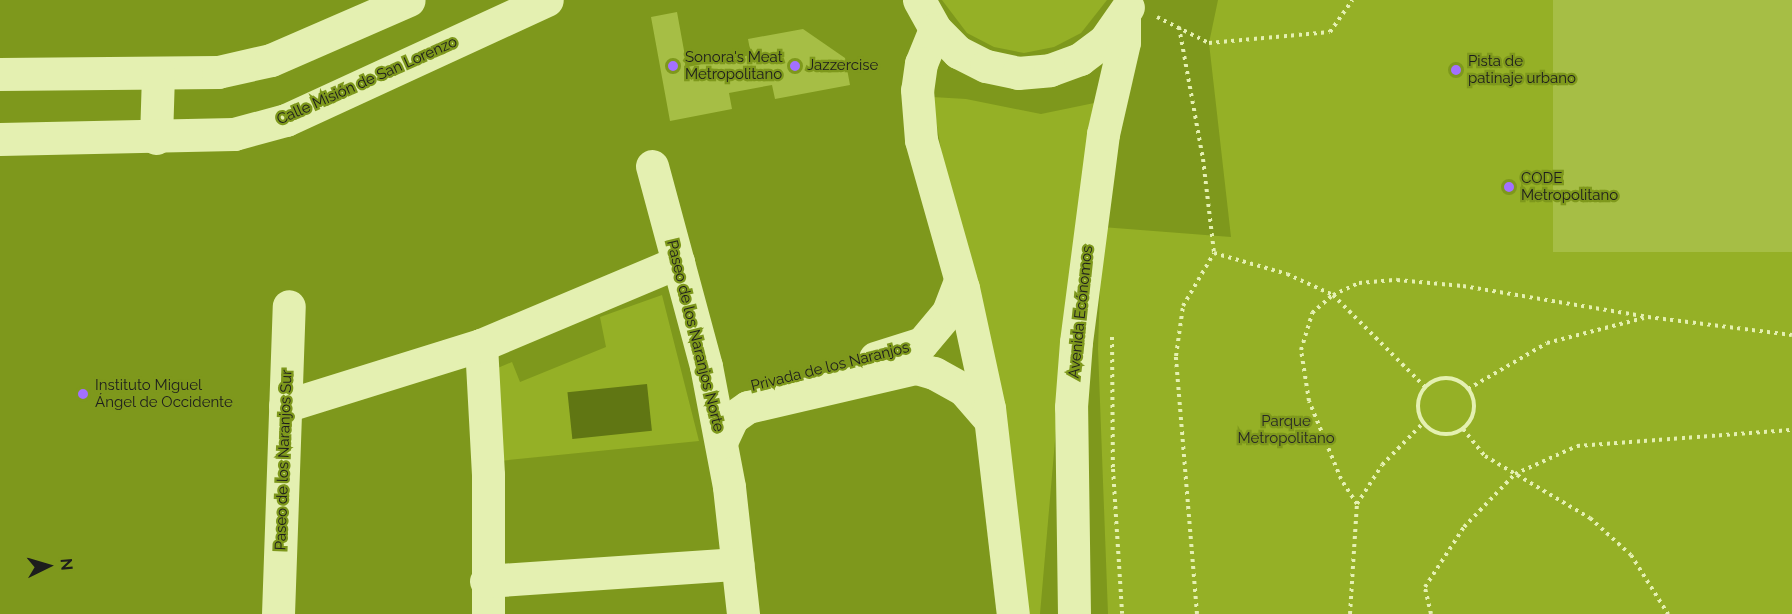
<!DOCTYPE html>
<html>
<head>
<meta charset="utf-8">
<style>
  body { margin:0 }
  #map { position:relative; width:1792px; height:614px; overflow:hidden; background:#7e981c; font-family:Raleway,sans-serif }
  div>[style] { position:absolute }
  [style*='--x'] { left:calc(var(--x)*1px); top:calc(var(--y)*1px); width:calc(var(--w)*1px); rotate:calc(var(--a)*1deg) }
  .green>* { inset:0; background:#95b026 }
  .water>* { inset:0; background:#607613; transform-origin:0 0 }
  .building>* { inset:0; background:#a6be45; transform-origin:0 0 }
  .path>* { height:4px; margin-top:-2px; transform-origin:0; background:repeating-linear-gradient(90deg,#e4f0b1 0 3px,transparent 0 7.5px) }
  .path>.ring { margin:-2px; padding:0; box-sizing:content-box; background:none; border:4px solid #e4f0b1; border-radius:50% }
  .minor>* { height:33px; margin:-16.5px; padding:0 16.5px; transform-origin:16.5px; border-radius:16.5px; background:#e4f0b1 }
  .tertiary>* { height:33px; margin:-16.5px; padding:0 16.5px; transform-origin:16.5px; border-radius:16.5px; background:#e4f0b1 }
  .dots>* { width:16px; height:16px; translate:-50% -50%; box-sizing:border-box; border:3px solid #7e981c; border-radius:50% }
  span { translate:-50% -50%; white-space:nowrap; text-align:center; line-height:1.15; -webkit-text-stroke:4.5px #7e981c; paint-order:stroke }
  .poi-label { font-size:15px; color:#1d1d1d }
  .left { translate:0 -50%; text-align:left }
  .street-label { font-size:15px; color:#1d1d1d }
  .park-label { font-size:15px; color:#282825 }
  .north { position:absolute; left:18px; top:536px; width:60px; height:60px; -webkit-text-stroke:4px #7e981c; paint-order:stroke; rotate:85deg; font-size:16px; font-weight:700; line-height:24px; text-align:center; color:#1d1d1d }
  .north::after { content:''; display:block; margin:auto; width:21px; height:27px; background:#1d1d1d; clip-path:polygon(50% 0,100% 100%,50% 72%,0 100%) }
</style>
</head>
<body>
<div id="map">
  <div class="green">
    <i style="clip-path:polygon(942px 0,1107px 0,1081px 33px,1054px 47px,1024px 53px,994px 47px,967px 33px)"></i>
    <i style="clip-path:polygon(1218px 0,1792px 0,1792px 614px,1108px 614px,1098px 349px,1102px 227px,1231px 237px,1209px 43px)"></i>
    <i style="clip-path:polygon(932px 97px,966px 99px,1041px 114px,1104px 101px,1062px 360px,1040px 614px,1021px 614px)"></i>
    <i style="clip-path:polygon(662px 295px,699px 441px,499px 461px,493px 370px,512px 362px,520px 382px,606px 347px,600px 317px)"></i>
  </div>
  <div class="water">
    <i style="left:647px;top:384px;width:47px;height:80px;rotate:84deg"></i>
  </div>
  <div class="building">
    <i style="left:1553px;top:0;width:239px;height:252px"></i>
    <i style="clip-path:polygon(677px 12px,687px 67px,751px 55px,748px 39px,803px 29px,845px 58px,850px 85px,775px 99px,772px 85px,729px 93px,732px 109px,670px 121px,651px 17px)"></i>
  </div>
  <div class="path">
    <i style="--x:1157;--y:17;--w:58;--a:26.6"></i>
    <i style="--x:1209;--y:43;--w:121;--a:-5.2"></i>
    <i style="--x:1330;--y:32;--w:39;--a:-55"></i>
    <i style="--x:1179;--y:27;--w:134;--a:79.7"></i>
    <i style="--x:1203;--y:159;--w:95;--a:83.3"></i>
    <i style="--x:1214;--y:253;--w:76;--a:16"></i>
    <i style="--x:1287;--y:274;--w:51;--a:24.5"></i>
    <i style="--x:1333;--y:295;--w:130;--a:45"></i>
    <i style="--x:1112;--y:337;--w:132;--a:89.6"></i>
    <i style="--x:1113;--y:469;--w:145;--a:86.4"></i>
    <i class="ring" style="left:1418px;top:378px;width:52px;height:52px"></i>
    <i style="--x:1468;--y:389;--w:91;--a:-30.2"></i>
    <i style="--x:1547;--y:343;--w:100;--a:-14.5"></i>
    <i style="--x:1463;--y:429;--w:35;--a:51"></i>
    <i style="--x:1485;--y:456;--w:122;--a:30.6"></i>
    <i style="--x:1590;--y:518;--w:55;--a:42.1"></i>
    <i style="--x:1631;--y:555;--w:70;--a:57.9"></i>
    <i style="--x:1357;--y:504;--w:30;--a:-123"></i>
    <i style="--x:1341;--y:479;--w:84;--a:-112.3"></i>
    <i style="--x:1309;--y:401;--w:52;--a:-98.9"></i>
    <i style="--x:1301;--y:350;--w:39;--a:-73"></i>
    <i style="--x:1312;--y:313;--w:28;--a:-41"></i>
    <i style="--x:1333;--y:295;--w:29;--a:-25"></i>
    <i style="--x:1359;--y:283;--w:38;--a:-5"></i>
    <i style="--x:1397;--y:280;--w:66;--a:5.2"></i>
    <i style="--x:1463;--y:286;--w:188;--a:9.5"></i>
    <i style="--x:1648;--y:317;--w:145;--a:7.1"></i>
    <i style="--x:1197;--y:614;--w:259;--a:-94.7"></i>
    <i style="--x:1176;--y:356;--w:50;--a:-82"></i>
    <i style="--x:1183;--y:306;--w:61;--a:-59.7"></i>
    <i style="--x:1350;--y:614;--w:110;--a:-86.4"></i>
    <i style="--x:1357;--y:504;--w:46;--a:-57.3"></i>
    <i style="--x:1382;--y:465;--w:59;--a:-45.7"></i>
    <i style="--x:1431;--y:614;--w:28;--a:-103"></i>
    <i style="--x:1425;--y:587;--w:72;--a:-57"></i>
    <i style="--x:1464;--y:527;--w:74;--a:-46.1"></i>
    <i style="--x:1515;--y:474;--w:68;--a:-24.3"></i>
    <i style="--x:1577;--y:446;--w:216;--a:-4.3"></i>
  </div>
  <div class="minor">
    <i style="--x:652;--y:166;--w:207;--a:74.9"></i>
    <i style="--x:706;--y:366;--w:123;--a:79.2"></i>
    <i style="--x:729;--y:487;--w:128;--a:83.7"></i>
    <i style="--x:481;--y:345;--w:130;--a:86.9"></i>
    <i style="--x:488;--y:475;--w:139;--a:90"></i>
    <i style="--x:875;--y:358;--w:49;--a:-17.7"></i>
    <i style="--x:922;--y:343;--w:40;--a:-50"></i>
    <i style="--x:948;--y:312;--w:34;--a:-69"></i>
    <i style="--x:285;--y:406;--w:205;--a:-17.3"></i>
    <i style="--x:481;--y:345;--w:214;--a:-22.8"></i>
    <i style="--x:721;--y:442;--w:26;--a:-65"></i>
    <i style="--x:732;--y:418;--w:19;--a:-35"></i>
    <i style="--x:748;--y:407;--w:172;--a:-13.1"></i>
    <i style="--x:916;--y:368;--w:19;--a:16"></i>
    <i style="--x:934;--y:373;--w:33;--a:29"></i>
    <i style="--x:963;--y:389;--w:41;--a:48.9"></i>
    <i style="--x:486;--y:581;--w:252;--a:-3.9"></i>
    <i style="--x:278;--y:614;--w:308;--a:-88"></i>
  </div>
  <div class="tertiary">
    <i style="--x:919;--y:0;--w:33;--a:61"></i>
    <i style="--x:935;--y:29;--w:33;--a:45"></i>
    <i style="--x:958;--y:52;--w:31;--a:27"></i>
    <i style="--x:986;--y:66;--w:33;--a:12"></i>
    <i style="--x:1018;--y:73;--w:32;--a:-5"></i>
    <i style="--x:1050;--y:70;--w:32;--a:-20"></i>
    <i style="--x:1080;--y:59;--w:31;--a:-37"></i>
    <i style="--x:1105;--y:40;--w:40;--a:-55.1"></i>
    <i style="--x:935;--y:29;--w:37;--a:112"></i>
    <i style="--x:921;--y:63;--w:27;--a:98"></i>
    <i style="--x:917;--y:90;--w:50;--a:85.4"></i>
    <i style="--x:921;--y:140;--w:154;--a:74.2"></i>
    <i style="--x:963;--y:288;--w:123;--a:77.8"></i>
    <i style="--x:989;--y:408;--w:207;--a:83.4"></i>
    <i style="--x:0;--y:74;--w:218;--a:-0.5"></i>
    <i style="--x:218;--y:72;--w:54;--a:-12.8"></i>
    <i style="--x:271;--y:60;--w:150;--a:-23.5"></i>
    <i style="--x:156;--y:138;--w:65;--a:-88.2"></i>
    <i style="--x:0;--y:139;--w:234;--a:-1.2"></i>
    <i style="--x:234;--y:134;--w:54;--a:-15.1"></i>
    <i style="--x:286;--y:120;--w:287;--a:-24.7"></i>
    <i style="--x:1074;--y:614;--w:207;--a:-90.8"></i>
    <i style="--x:1071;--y:407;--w:65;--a:-85.6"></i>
    <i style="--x:1076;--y:342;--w:210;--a:-82.6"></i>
    <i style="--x:1103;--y:134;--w:94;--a:-77.1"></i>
    <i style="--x:1124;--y:42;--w:28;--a:-90"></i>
  </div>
  <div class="dots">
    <i style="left:673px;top:66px;background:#a370ff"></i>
    <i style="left:795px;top:66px;background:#a370ff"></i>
    <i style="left:1456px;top:70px;background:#a370ff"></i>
    <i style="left:1509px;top:187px;background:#a370ff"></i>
    <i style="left:83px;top:394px;background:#a370ff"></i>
  </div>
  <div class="poi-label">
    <span class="left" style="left:685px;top:66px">Sonora's Meat<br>Metropolitano</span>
    <span class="left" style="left:1468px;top:70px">Pista de<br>patinaje urbano</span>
    <span class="left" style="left:807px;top:66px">Jazzercise</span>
    <span class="left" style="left:1521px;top:187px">CODE<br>Metropolitano</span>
    <span class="left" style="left:95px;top:394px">Instituto Miguel<br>Ángel de Occidente</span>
  </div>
  <div class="street-label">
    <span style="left:367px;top:81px;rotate:-24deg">Calle Misión de San Lorenzo</span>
    <span style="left:1081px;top:312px;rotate:-84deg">Avenida Ecónomos</span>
    <span style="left:695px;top:336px;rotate:76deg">Paseo de los Naranjos Norte</span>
    <span style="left:830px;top:367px;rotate:-14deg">Privada de los Naranjos</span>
    <span style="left:284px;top:460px;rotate:-88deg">Paseo de los Naranjos Sur</span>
  </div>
  <div class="park-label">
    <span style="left:1286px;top:430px">Parque<br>Metropolitano</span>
  </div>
  <div class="north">N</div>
</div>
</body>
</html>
